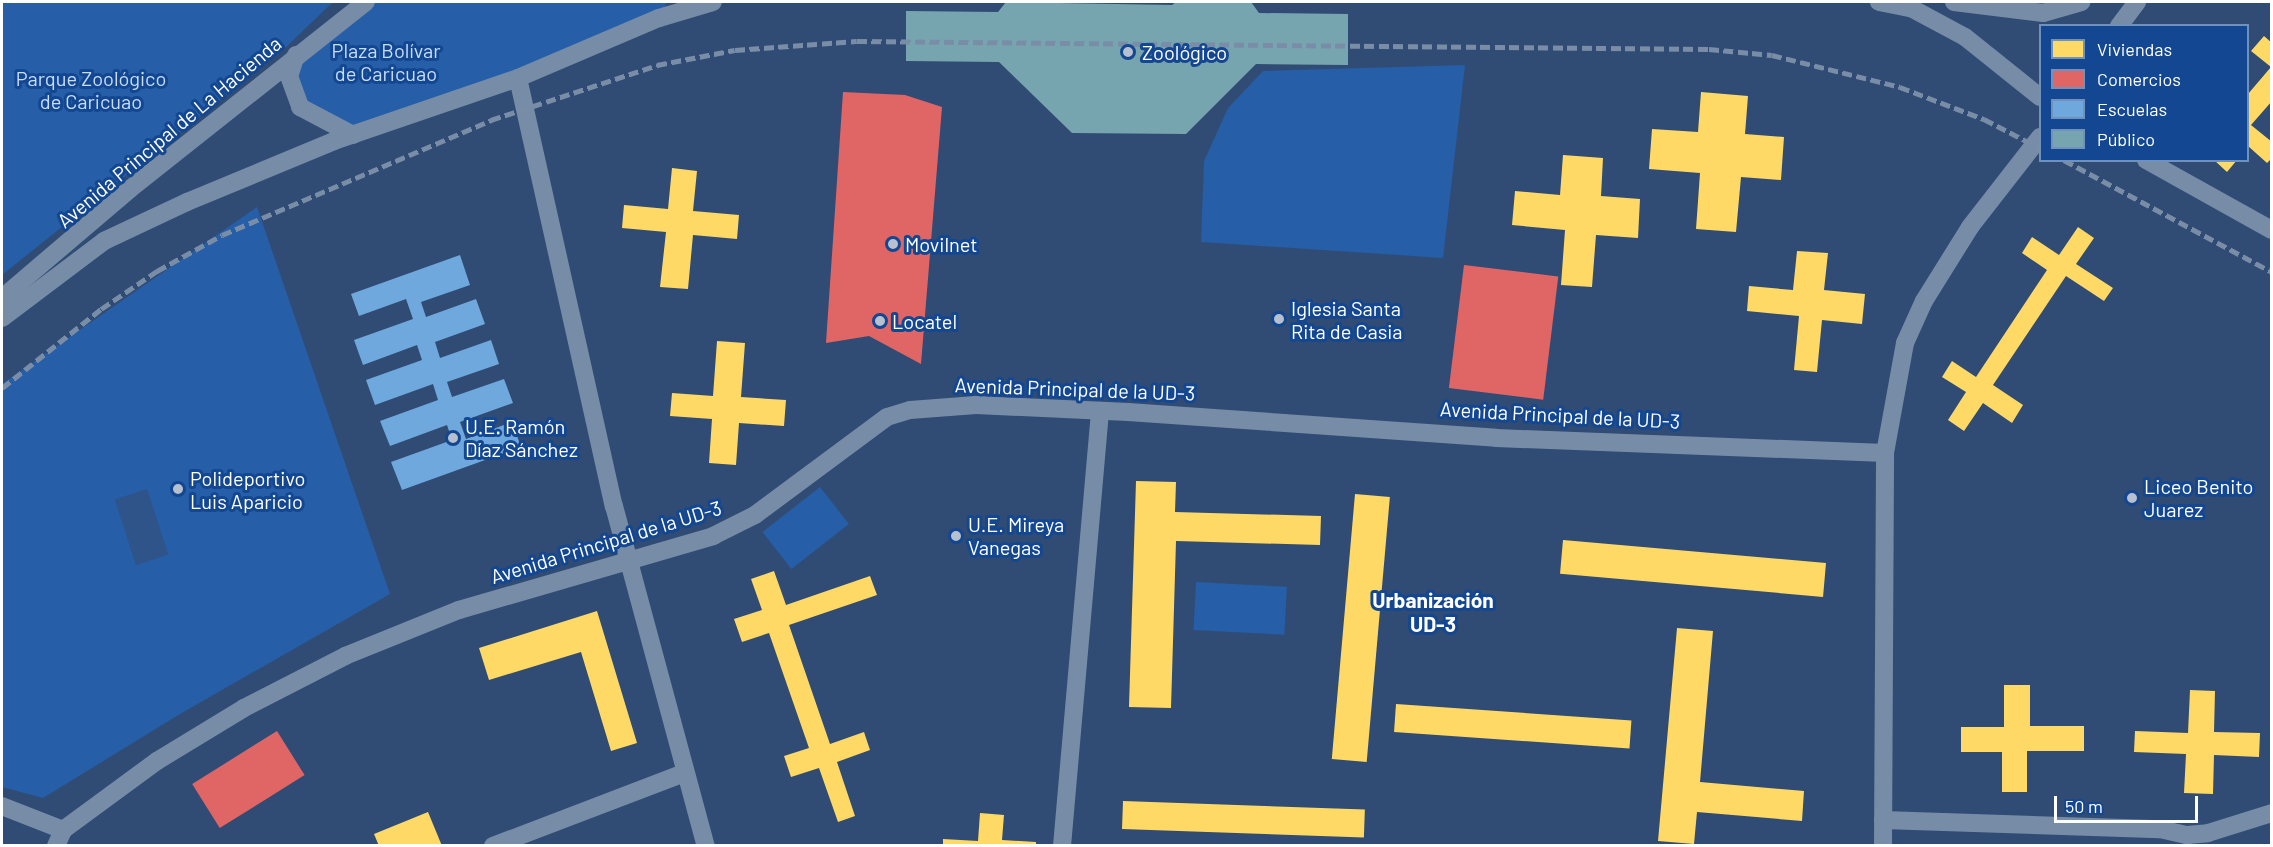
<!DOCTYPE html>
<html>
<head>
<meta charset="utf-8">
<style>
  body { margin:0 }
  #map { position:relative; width:2273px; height:847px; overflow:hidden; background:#304c74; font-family:Barlow,sans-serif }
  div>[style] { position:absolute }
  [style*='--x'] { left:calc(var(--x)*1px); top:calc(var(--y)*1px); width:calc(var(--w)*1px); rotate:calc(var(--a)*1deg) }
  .green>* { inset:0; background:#265ea8; transform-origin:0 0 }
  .water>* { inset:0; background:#2f548a; transform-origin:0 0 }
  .homes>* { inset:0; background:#ffd966; transform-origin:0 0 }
  .shops>* { inset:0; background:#e06666; transform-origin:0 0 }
  .schools>* { inset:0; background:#6fa8dc }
  .public>* { inset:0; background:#76a5af }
  .minor>* { height:18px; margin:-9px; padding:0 9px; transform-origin:9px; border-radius:9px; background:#778da7 }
  .rail>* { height:4.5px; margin-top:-2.25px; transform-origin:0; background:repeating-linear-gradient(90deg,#7a8da7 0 10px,transparent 0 14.5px) }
  .dots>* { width:16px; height:16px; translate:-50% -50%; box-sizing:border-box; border:3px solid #134791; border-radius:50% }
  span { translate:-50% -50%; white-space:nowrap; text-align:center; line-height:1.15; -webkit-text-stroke:6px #134791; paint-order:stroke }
  .park-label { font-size:20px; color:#c7defc }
  .poi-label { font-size:20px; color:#fff }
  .left { translate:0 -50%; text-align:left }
  .street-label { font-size:20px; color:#fff }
  .neighbourhood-label { font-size:21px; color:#fff; font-weight:700 }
  .frame { position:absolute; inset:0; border:3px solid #fff; pointer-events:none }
  .legend { position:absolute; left:2039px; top:24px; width:210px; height:138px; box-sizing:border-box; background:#134791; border:2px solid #7191bd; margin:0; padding:8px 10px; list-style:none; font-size:18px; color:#fff }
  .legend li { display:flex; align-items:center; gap:12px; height:30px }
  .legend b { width:30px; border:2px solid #7191bd }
  .scale { position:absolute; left:2054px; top:796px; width:144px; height:27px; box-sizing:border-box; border:3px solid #fff; border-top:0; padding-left:8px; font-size:18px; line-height:21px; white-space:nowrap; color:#fff; -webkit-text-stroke:4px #134791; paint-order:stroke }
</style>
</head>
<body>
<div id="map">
  <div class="green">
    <i style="clip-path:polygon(2px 2px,333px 2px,285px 48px,2px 275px)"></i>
    <i style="clip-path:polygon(366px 2px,667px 2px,659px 18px,353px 135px,300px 107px,296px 55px)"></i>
    <i style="clip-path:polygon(1465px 65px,1443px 258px,1201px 242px,1204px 161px,1228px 108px,1263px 71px)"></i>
    <i style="clip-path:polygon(257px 207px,390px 594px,180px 714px,43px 798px,2px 787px,2px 384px)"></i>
    <i style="left:820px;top:487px;width:47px;height:73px;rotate:52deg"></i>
    <i style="left:1196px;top:582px;width:91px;height:48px;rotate:3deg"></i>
  </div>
  <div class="water">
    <i style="left:147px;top:489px;width:69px;height:34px;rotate:72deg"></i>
  </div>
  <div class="homes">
    <i style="clip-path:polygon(2264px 36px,2272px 43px,2272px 101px,2251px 125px,2272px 142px,2272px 158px,2267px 163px,2248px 146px,2248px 94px,2271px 67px,2251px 51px)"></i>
    <i style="clip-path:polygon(1701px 92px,1748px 96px,1745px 134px,1784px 137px,1781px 180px,1741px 177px,1736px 232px,1696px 229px,1700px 173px,1649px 169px,1652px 129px,1698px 132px)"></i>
    <i style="clip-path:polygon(1563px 155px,1603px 158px,1601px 196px,1640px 199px,1638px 238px,1596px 235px,1592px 287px,1561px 285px,1565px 230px,1512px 225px,1515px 191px,1560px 195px)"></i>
    <i style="clip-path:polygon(2214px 160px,2237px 160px,2227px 172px)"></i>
    <i style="clip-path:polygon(672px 168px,697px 171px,693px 211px,739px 215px,737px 239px,693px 235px,688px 289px,660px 287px,666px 232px,622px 228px,624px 205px,668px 209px)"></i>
    <i style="clip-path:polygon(2078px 227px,2094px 238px,2076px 264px,2113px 288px,2104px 301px,2066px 276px,1993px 385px,2023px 405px,2012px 423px,1983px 403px,1964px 431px,1948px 420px,1966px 392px,1942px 377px,1952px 361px,1976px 377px,2047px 270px,2022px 253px,2032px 237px,2059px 255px)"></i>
    <i style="clip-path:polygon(1797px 251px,1828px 253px,1824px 290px,1865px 294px,1862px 324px,1822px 320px,1817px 372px,1794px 370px,1799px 316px,1747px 311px,1749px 286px,1793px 290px)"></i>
    <i style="clip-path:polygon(717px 341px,745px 343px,741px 397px,786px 400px,784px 426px,739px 423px,736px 465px,709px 463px,712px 419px,670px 416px,672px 393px,713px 396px)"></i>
    <i style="clip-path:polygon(1136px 481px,1176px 482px,1175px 512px,1321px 516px,1320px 545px,1176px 541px,1171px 708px,1129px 707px)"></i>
    <i style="left:1355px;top:494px;width:35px;height:266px;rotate:5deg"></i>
    <i style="left:1563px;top:540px;width:264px;height:34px;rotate:5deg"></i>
    <i style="clip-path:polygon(774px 571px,786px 605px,870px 576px,877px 595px,789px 625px,830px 744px,864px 732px,870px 750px,837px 762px,855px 816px,838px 822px,819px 768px,791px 777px,784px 756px,809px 748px,769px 633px,742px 642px,734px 619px,762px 610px,751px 579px)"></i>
    <i style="clip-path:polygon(597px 611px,637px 743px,611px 751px,581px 652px,489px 680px,479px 648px)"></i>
    <i style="clip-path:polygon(1677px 628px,1713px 631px,1700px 782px,1804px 791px,1802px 821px,1697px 812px,1694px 844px,1658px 841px)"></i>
    <i style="clip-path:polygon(2004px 685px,2030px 685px,2030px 726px,2084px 726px,2084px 751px,2027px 751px,2027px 792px,2002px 792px,2002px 752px,1961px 752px,1961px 727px,2004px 727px)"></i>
    <i style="clip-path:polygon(2190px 690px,2215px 691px,2214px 732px,2260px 733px,2259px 757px,2214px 755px,2213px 794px,2184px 793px,2186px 754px,2134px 752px,2135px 731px,2188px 733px)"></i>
    <i style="left:1396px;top:704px;width:236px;height:28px;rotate:4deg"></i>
    <i style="left:1123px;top:801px;width:242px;height:28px;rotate:2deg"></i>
    <i style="clip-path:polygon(428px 812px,442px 846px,379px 846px,374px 834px)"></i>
    <i style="clip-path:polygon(980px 813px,1004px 815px,1002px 840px,1036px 842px,1036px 846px,943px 846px,943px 839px,978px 841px)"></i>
  </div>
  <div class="shops">
    <i style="clip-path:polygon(843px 92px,905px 95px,942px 107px,921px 364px,869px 336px,826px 343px)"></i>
    <i style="left:1464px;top:265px;width:95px;height:124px;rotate:7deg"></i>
    <i style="left:277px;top:731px;width:52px;height:100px;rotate:58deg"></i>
  </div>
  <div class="schools">
    <i style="clip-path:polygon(460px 255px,470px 285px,421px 302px,426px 317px,476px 299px,485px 324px,435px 342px,440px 358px,491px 340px,499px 364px,447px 382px,452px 397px,504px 379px,513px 403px,460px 422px,466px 439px,512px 422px,521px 447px,402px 490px,391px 462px,452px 440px,447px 425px,390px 446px,380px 421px,438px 400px,433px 384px,375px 405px,366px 380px,422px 360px,417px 345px,363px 365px,354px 340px,413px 319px,406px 299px,359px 316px,351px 294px)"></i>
  </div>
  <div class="public">
    <i style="clip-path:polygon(1006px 2px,1172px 5px,1176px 2px,1251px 2px,1259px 13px,1348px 14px,1348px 65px,1256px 64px,1186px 134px,1072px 133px,999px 62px,906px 61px,906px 11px,998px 12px)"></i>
  </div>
  <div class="minor">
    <i style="--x:1879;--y:2;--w:33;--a:11"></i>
    <i style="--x:1911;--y:8;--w:61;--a:28.2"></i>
    <i style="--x:1965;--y:37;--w:96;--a:38.7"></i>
    <i style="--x:1954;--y:2;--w:90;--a:7"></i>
    <i style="--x:2043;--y:13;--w:40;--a:-16"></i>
    <i style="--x:2119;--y:26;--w:30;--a:-53"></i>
    <i style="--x:296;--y:55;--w:22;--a:108"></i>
    <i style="--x:289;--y:76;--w:33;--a:70"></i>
    <i style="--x:300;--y:107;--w:60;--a:27.8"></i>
    <i style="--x:518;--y:78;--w:439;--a:77.4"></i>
    <i style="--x:614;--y:506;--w:352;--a:74.9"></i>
    <i style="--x:2146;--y:160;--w:144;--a:29.1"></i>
    <i style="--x:2;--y:298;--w:168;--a:-40.4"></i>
    <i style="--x:130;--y:189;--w:301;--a:-38.4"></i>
    <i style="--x:2;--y:318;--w:128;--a:-37"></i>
    <i style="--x:104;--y:241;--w:92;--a:-25.2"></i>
    <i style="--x:187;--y:202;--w:159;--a:-22.5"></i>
    <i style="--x:334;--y:141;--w:194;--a:-18.9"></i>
    <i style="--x:518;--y:78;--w:153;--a:-23.1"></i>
    <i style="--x:659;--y:18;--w:56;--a:-16.5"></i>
    <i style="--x:2;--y:806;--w:66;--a:21.5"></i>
    <i style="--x:1883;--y:820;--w:277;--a:1.9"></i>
    <i style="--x:2160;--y:829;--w:28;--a:13"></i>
    <i style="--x:2187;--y:835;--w:21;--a:-5"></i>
    <i style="--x:2208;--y:833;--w:67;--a:-17.4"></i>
    <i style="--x:56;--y:846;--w:17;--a:-66"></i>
    <i style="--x:63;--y:830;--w:117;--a:-36.3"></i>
    <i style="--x:157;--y:761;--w:102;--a:-31.3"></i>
    <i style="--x:244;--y:708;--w:114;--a:-27.2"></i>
    <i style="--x:345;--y:656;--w:123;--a:-22"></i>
    <i style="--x:459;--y:610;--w:265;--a:-16.2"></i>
    <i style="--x:713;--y:536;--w:47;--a:-26.6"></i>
    <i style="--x:755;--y:515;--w:164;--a:-36.6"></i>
    <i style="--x:887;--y:417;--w:24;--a:-17"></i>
    <i style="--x:910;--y:410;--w:66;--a:-4.3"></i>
    <i style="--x:976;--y:405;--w:152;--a:2.6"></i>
    <i style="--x:1128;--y:412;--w:369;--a:4"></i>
    <i style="--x:1496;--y:438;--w:389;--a:2.2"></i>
    <i style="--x:493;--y:846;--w:204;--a:-20.9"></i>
    <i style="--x:1062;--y:846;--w:437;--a:-85"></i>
    <i style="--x:1883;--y:846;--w:393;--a:-89.7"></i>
    <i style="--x:1885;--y:453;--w:112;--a:-79.7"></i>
    <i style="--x:1905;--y:343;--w:46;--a:-65.7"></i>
    <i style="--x:1924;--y:301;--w:87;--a:-58.1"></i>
    <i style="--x:1970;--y:227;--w:114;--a:-52.1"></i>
  </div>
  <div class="rail">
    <i style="--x:2064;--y:160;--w:236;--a:28.3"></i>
    <i style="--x:2;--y:388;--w:127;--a:-38.6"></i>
    <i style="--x:101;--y:309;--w:68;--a:-34.2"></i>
    <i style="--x:157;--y:271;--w:74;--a:-29"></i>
    <i style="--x:222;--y:235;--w:293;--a:-23.1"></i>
    <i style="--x:491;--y:120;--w:175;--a:-18.3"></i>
    <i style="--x:657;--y:65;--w:79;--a:-10.9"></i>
    <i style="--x:735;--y:50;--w:122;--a:-4.2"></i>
    <i style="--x:857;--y:41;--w:852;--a:0.54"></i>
    <i style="--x:1709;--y:49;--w:63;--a:5.4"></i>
    <i style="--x:1772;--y:55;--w:132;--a:14"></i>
    <i style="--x:1900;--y:87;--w:90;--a:20.9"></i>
    <i style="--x:1984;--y:119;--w:63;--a:27.4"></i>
  </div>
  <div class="dots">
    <i style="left:1128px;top:52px;background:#b7c0ce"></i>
    <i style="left:893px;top:244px;background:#b7c0ce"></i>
    <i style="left:1279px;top:319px;background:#b7c0ce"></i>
    <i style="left:880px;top:321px;background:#b7c0ce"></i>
    <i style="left:453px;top:438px;background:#b7c0ce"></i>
    <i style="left:178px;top:489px;background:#b7c0ce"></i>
    <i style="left:2132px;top:498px;background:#b7c0ce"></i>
    <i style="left:956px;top:536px;background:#b7c0ce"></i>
  </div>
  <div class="park-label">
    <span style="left:386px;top:62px">Plaza Bolívar<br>de Caricuao</span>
    <span style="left:91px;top:90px">Parque Zoológico<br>de Caricuao</span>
  </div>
  <div class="poi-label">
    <span class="left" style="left:1142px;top:52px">Zoológico</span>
    <span class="left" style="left:905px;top:244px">Movilnet</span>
    <span class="left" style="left:1291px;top:320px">Iglesia Santa<br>Rita de Casia</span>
    <span class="left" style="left:892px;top:321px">Locatel</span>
    <span class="left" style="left:465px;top:438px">U.E. Ramón<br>Díaz Sánchez</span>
    <span class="left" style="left:190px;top:490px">Polideportivo<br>Luis Aparicio</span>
    <span class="left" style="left:2144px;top:498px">Liceo Benito<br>Juarez</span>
    <span class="left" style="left:968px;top:536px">U.E. Mireya<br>Vanegas</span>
  </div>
  <div class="street-label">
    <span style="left:169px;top:132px;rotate:-40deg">Avenida Principal de La Hacienda</span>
    <span style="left:1075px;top:389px;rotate:2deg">Avenida Principal de la UD-3</span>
    <span style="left:1560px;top:415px;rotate:3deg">Avenida Principal de la UD-3</span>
    <span style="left:606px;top:542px;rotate:-17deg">Avenida Principal de la UD-3</span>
  </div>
  <div class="neighbourhood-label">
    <span style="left:1433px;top:612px">Urbanización<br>UD-3</span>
  </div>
  <div class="frame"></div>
  <ul class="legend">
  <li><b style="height:16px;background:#ffd966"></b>Viviendas</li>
  <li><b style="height:16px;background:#e06666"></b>Comercios</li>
  <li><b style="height:16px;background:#6fa8dc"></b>Escuelas</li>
  <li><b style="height:16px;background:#76a5af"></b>Público</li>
  </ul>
  <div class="scale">50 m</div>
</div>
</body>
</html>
